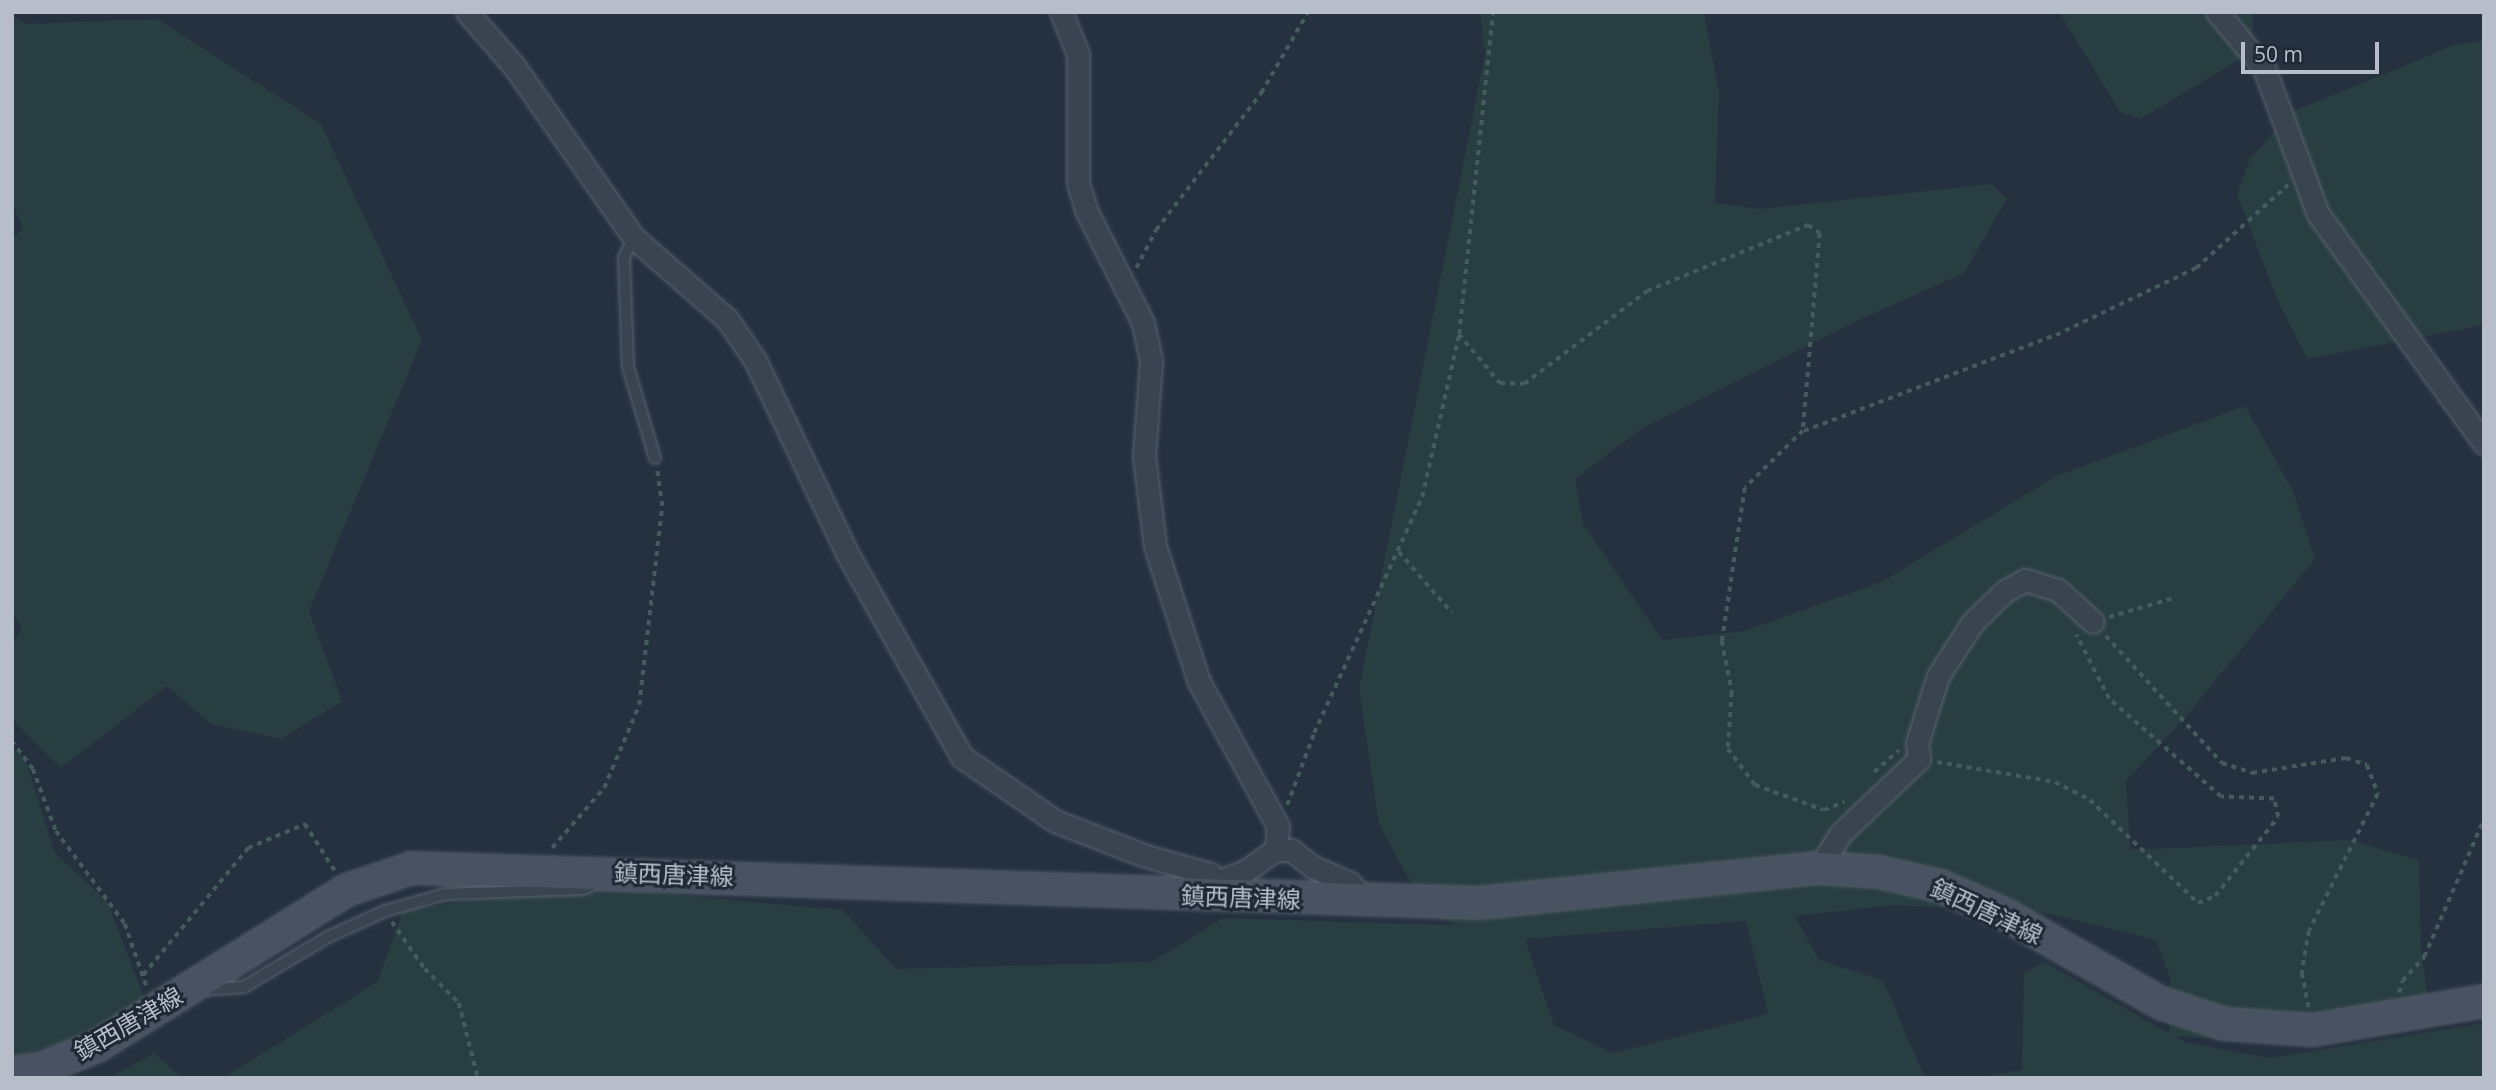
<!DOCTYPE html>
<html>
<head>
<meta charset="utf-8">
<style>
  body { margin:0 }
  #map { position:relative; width:2496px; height:1090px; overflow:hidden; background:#263140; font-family:"Open Sans","Noto Sans JP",sans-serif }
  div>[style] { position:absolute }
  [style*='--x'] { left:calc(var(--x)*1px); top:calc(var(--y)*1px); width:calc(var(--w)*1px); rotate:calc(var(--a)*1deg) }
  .green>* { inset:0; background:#283e41 }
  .path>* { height:3.5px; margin-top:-1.75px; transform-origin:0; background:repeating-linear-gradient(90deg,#465b5d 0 5px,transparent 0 10px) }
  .roads { filter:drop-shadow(0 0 2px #58616d) drop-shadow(0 0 2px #58616d) }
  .lane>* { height:10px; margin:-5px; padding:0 5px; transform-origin:5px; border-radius:5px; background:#3a4350 }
  .street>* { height:21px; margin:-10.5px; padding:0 10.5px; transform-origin:10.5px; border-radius:10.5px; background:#3a4350 }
  .secondary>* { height:30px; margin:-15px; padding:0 15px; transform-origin:15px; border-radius:15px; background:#485262 }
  span { translate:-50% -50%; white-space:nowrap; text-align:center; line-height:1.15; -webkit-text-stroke:6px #1f2835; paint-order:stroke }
  .street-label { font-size:24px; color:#b7beca }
  .frame { position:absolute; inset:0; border:14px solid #b7beca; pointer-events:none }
  .scale { position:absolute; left:2241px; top:42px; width:138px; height:32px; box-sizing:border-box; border:4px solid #b7beca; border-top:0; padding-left:9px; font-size:21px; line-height:24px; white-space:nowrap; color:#b7beca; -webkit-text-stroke:5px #1f2835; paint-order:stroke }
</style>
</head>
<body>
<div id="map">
  <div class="green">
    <i style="clip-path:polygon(evenodd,1480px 12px,1704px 12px,1719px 92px,1715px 203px,1760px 209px,1992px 184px,2007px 199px,1964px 273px,1859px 320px,1641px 429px,1575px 479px,1583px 523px,1662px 640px,1744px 631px,1882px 582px,2054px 477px,2245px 406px,2293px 491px,2315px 559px,2183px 720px,2126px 781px,2130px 850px,2349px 840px,2419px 860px,2421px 950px,2432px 1027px,2389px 1025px,2218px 1039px,2174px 1036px,2187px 1043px,2270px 1058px,2484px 1023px,2484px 1078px,1977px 1078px,2022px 1070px,2024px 973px,2044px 962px,2169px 1033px,2170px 978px,2156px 940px,2045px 913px,1895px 905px,1795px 916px,1819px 960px,1883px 980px,1925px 1078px,223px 1078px,377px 982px,403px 911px,568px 885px,843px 910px,896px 969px,1152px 962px,1223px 918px,1458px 925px,1428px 914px,1379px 824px,1359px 689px,1485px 54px,1480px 12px,1746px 921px,1768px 1014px,1613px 1053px,1554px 1025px,1525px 939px,1746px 921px)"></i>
    <i style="clip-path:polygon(2059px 12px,2254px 12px,2251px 52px,2141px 119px,2120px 112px)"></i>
    <i style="clip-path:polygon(12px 16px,27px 24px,157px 19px,321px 124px,422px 340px,309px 611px,342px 701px,281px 739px,211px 724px,167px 686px,61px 768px,12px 719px,12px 645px,22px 629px,12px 611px,12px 239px,23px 228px,12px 203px)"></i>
    <i style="clip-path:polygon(2484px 40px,2484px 325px,2307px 359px,2278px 301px,2237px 195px,2250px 159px,2292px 112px,2452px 46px)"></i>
    <i style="clip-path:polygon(12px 749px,25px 758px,55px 853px,107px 901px,145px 1000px,83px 1038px,12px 1057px)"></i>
    <i style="clip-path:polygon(154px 1053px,182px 1078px,110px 1078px)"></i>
  </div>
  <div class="path">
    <i style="--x:1136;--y:268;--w:43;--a:-62.2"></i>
    <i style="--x:1156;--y:230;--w:173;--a:-52.5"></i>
    <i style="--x:1261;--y:93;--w:94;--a:-59.9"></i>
    <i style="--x:1459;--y:334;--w:324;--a:-84"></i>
    <i style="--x:1804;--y:431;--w:270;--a:-20.9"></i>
    <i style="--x:2056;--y:335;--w:155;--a:-25.6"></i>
    <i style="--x:2196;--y:268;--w:124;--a:-42.1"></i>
    <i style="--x:1399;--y:552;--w:81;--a:49"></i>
    <i style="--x:2109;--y:617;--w:68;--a:-16.3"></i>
    <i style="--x:2106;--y:636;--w:172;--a:47.6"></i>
    <i style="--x:2222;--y:763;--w:32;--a:18"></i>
    <i style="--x:2252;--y:773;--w:95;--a:-9.1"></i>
    <i style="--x:2346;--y:758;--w:22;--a:18"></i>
    <i style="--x:2367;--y:765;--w:31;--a:69"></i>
    <i style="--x:2378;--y:794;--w:153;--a:116.7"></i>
    <i style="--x:2309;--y:931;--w:43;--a:99.5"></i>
    <i style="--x:2302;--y:973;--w:36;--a:79"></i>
    <i style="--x:12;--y:741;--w:35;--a:53"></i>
    <i style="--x:33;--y:769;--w:66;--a:69.6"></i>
    <i style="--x:56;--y:831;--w:116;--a:53.4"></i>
    <i style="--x:125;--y:924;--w:68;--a:71"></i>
    <i style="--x:1937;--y:762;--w:120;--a:9.6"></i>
    <i style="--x:2055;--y:782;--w:39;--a:27"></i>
    <i style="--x:2090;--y:800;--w:149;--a:43.6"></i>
    <i style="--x:2198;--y:903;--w:18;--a:-22"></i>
    <i style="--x:2215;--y:896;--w:101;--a:-51.4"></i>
    <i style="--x:2278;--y:817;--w:18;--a:-103"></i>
    <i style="--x:2274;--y:799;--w:53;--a:-177.8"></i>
    <i style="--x:2221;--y:797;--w:149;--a:-138.8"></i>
    <i style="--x:2109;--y:699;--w:72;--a:-117.3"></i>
    <i style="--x:1874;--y:772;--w:33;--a:-41"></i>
    <i style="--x:1287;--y:805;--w:77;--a:-69.4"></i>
    <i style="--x:1314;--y:733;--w:260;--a:-65.4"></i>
    <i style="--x:1422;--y:497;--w:167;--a:-77.2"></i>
    <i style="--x:1459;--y:334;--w:64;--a:50.1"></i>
    <i style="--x:1500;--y:383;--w:24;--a:2"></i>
    <i style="--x:1524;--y:384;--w:154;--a:-37.1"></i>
    <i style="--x:1647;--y:291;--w:174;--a:-22.3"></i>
    <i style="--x:1808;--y:225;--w:14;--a:34"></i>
    <i style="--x:1820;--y:233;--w:199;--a:94.9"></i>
    <i style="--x:1803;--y:431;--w:81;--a:135.5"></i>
    <i style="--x:1745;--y:488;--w:155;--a:98.5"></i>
    <i style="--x:1722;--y:641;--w:52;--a:78.9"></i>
    <i style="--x:1732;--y:692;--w:57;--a:94"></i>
    <i style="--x:1728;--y:749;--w:45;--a:53.1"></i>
    <i style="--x:1755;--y:785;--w:73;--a:19.9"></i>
    <i style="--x:1824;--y:810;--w:22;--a:-22"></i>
    <i style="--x:552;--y:848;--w:79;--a:-49.1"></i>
    <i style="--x:604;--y:788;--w:90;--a:-67.1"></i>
    <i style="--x:639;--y:705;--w:200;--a:-83.4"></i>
    <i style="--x:662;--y:506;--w:35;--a:-98"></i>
    <i style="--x:392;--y:922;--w:57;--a:54.9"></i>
    <i style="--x:425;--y:969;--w:48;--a:45"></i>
    <i style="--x:459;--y:1003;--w:77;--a:75.8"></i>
    <i style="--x:143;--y:975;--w:165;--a:-50.4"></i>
    <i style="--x:248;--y:848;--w:62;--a:-22.8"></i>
    <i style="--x:305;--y:824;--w:56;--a:57.4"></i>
    <i style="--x:2399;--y:993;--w:12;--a:-76"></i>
    <i style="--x:2402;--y:981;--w:33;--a:-47"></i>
    <i style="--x:2424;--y:957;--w:150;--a:-66.5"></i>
  </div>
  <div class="roads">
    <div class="lane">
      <i style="--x:634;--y:238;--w:21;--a:118"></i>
      <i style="--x:624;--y:257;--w:110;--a:87.9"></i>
      <i style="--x:628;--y:367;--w:95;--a:73.5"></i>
      <i style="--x:202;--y:990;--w:42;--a:-4.1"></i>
      <i style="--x:244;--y:987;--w:98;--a:-30.8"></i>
      <i style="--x:328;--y:937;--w:63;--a:-24.5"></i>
      <i style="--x:385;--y:911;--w:63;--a:-15.6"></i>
      <i style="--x:446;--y:894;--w:137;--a:-2.1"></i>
      <i style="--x:583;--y:889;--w:12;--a:-24"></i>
    </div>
    <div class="street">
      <i style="--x:467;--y:12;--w:72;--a:49"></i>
      <i style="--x:514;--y:66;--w:210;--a:55.1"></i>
      <i style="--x:634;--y:238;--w:123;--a:41.1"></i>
      <i style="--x:727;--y:319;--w:50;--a:55.7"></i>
      <i style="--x:755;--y:360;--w:214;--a:64.5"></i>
      <i style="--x:847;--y:553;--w:234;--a:60.6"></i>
      <i style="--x:962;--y:757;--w:113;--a:34.5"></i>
      <i style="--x:1055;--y:821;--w:94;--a:21.1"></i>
      <i style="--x:1143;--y:855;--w:70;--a:15.8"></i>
      <i style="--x:1210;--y:874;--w:10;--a:53"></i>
      <i style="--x:1061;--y:12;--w:45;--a:68"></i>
      <i style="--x:1078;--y:54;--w:129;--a:90"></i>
      <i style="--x:1078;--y:183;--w:28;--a:73"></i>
      <i style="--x:1086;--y:210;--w:127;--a:63.2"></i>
      <i style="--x:1143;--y:323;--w:40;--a:78"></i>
      <i style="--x:1151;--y:362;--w:94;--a:94.3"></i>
      <i style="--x:1144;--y:456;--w:91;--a:83"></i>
      <i style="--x:1155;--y:546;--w:143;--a:72.1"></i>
      <i style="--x:1199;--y:682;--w:164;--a:61.3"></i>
      <i style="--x:1278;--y:826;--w:24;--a:95"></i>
      <i style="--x:2217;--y:12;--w:73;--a:50"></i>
      <i style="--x:2264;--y:68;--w:156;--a:69.7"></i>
      <i style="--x:2318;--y:214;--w:283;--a:54.1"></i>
      <i style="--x:1819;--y:868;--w:40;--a:-58"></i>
      <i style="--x:1840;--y:834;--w:109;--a:-43.5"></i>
      <i style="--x:1919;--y:759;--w:16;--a:-97"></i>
      <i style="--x:1917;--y:743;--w:70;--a:-72.6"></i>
      <i style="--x:1938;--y:676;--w:64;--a:-57.1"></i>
      <i style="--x:1973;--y:622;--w:45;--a:-44.1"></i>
      <i style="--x:2005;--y:591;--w:23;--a:-29"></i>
      <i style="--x:2025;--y:580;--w:34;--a:17"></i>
      <i style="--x:2058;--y:590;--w:47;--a:42.4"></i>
      <i style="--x:1215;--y:894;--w:12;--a:-85"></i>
      <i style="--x:1216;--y:882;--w:30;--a:-20"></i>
      <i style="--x:1244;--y:872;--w:39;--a:-35"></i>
      <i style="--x:1276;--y:850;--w:15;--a:0"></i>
      <i style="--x:1291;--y:850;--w:28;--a:38"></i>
      <i style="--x:1313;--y:867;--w:40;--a:23.4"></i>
      <i style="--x:1350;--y:883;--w:26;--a:50"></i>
    </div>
    <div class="secondary">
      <i style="--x:12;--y:1073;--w:31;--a:-9"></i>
      <i style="--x:43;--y:1068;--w:58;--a:-22.2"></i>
      <i style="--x:97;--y:1046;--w:295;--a:-32"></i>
      <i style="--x:347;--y:890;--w:69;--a:-18.7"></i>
      <i style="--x:412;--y:868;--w:1068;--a:1.88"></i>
      <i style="--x:1479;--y:903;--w:342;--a:-5.9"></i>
      <i style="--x:1819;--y:868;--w:60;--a:3.8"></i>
      <i style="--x:1879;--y:872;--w:63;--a:12.9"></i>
      <i style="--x:1940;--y:886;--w:72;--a:23.7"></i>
      <i style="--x:2006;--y:915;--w:178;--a:29.6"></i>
      <i style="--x:2161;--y:1003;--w:66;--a:18.4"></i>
      <i style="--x:2224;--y:1024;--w:89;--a:3.9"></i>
      <i style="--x:2313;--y:1030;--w:173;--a:-9.6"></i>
    </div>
  </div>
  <div class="street-label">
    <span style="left:674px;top:874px;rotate:2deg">鎮西唐津線</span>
    <span style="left:1241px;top:897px;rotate:2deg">鎮西唐津線</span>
    <span style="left:1987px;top:911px;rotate:25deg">鎮西唐津線</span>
    <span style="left:128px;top:1023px;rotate:-30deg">鎮西唐津線</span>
  </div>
  <div class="frame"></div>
  <div class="scale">50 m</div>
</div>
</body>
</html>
